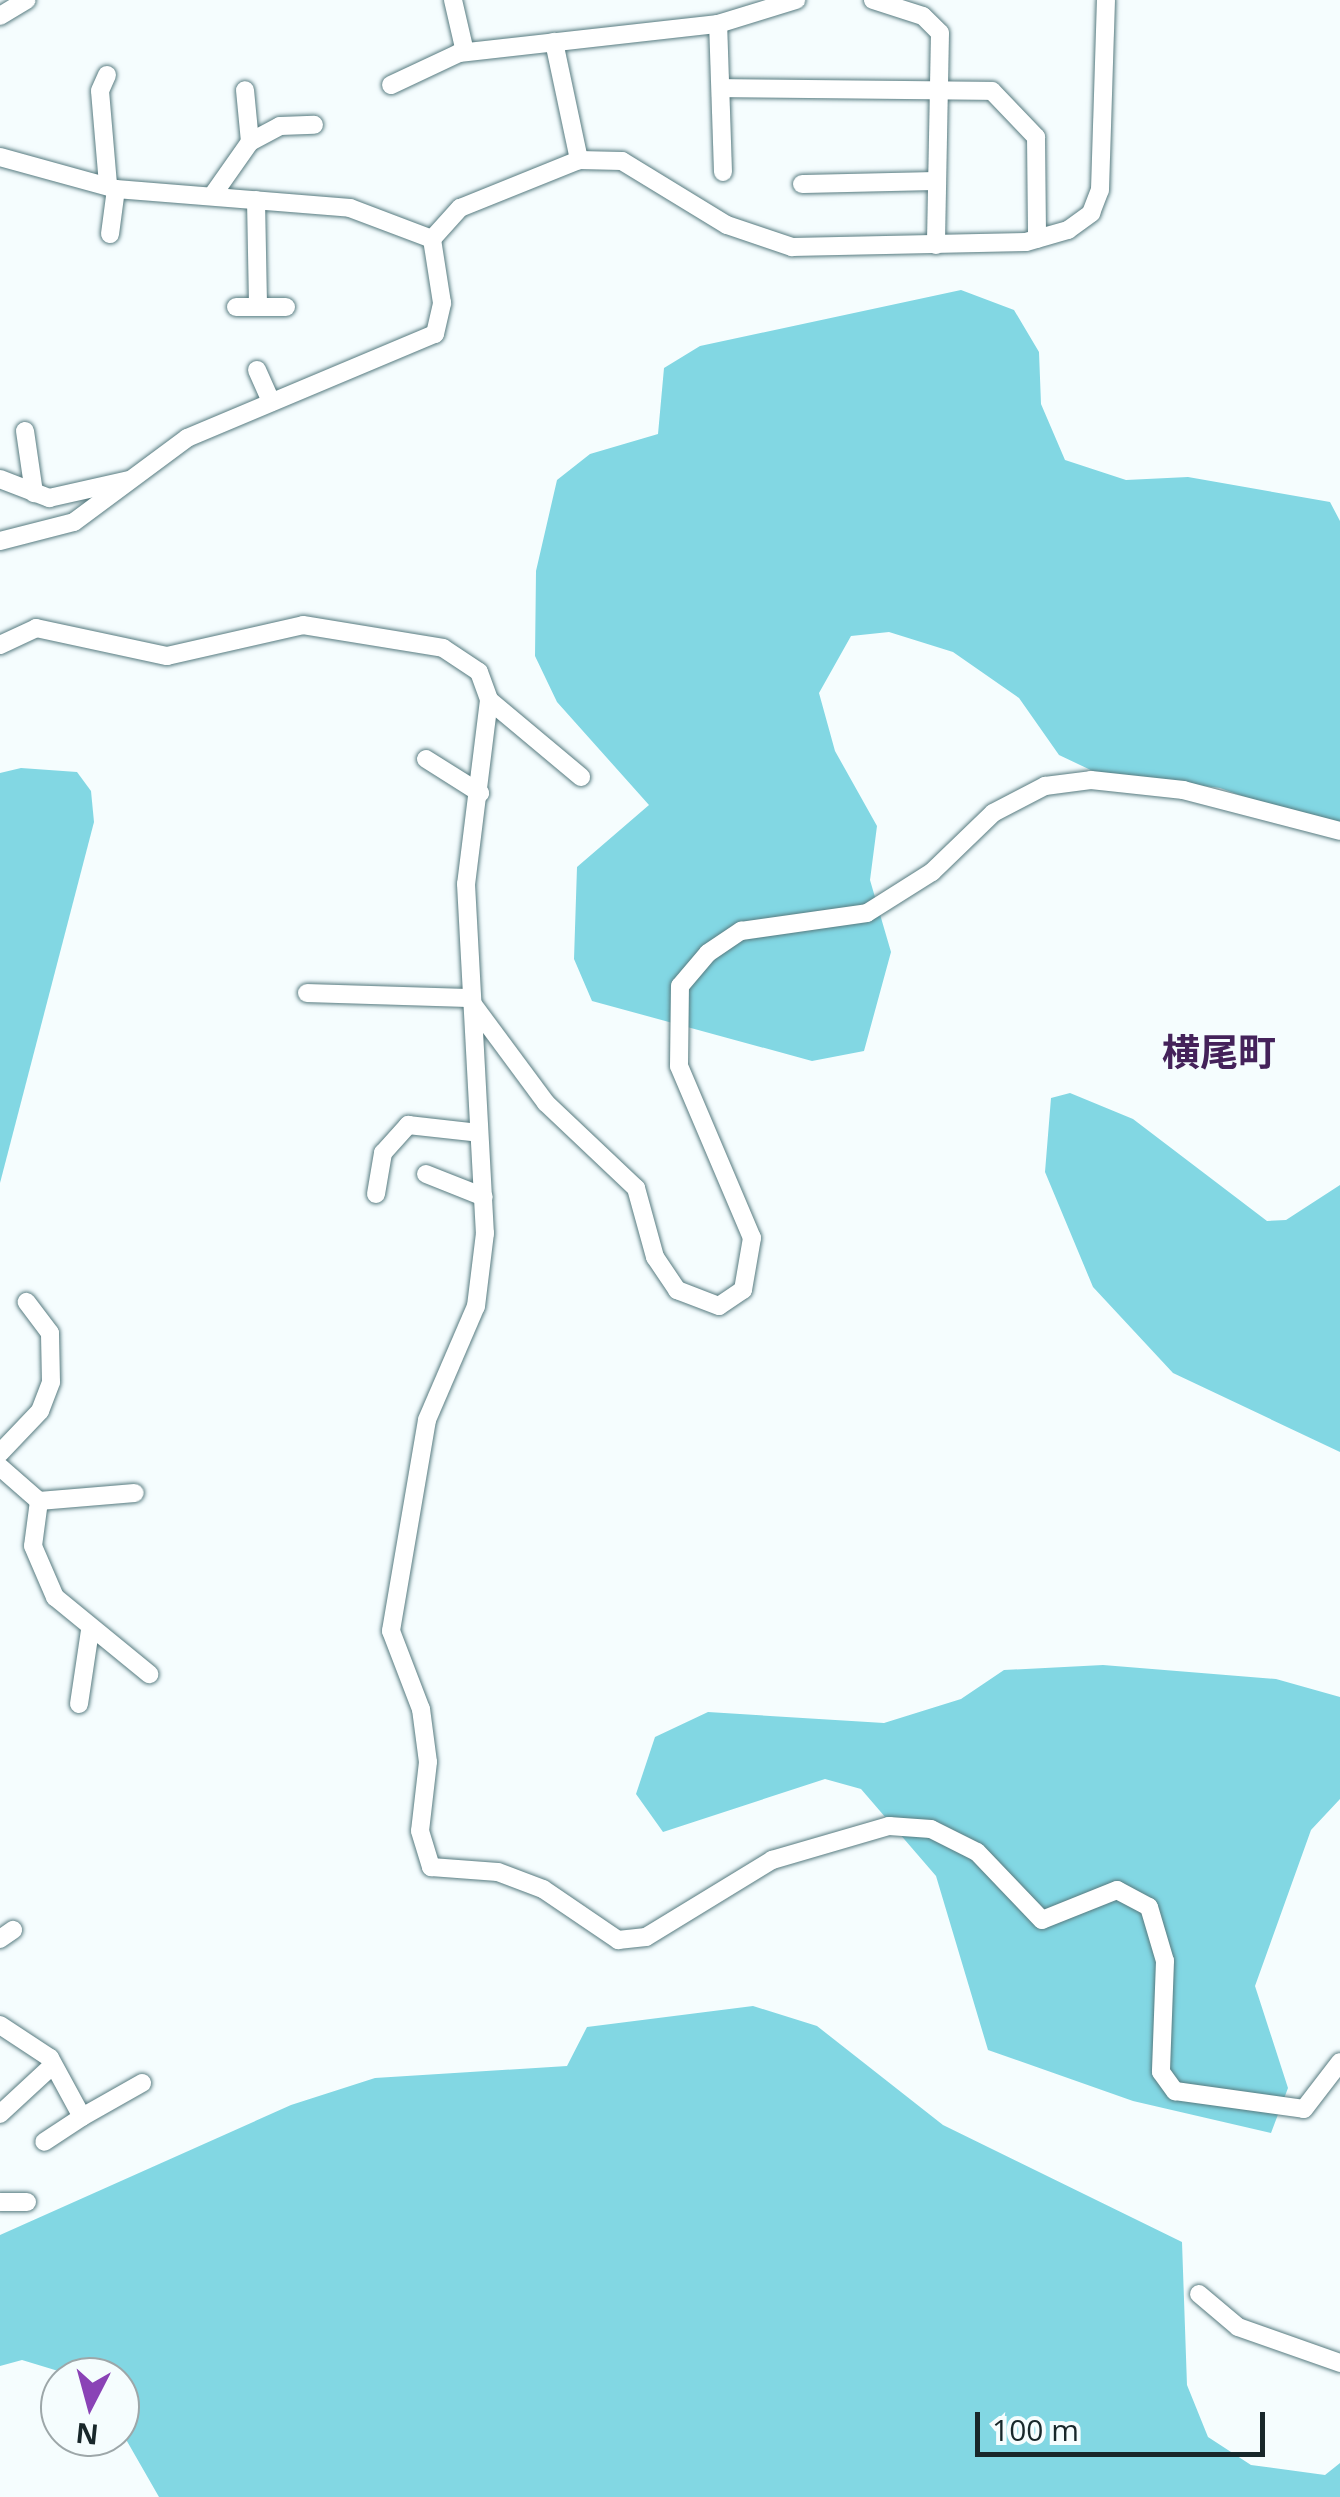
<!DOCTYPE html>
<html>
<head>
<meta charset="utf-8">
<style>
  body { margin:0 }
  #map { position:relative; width:1340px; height:2497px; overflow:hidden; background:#f5fdfe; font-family:"Open Sans","Noto Sans JP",sans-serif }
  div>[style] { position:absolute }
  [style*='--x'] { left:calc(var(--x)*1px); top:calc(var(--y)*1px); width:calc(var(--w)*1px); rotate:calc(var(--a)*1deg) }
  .forest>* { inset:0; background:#82d7e3 }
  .roads { filter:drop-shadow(0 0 2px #577b80) drop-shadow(0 0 2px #577b80) }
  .minor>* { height:18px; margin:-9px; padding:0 9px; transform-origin:9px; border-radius:9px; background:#fff }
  span { translate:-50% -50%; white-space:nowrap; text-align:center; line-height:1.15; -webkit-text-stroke:10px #f5fdfe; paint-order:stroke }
  .quarter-label { font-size:38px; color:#44225a; font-weight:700 }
  .north { position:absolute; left:40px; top:2357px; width:100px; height:100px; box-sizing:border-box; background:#f5fdfe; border:2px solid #9da7a9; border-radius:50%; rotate:186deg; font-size:28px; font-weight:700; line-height:40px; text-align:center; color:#18272a }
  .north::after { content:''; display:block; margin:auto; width:35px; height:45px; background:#8a43b6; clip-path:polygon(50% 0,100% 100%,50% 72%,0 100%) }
  .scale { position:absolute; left:975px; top:2412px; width:290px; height:45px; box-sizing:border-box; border:5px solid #18272a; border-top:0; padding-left:12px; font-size:30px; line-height:35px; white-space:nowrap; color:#18272a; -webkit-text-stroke:8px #f5fdfe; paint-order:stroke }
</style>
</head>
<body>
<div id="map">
  <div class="forest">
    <i style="clip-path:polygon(961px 290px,1014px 310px,1039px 352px,1041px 404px,1065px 460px,1126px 480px,1188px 477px,1330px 502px,1340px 521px,1340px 831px,1220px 788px,1097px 773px,1059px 755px,1019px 698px,953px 652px,889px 632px,851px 636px,819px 693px,835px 751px,877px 826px,870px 880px,891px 952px,864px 1051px,812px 1061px,592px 1001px,574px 959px,577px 867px,649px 805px,557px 702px,535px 656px,536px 571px,557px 480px,590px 454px,658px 434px,664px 368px,700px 346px)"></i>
    <i style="clip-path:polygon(21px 768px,77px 772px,91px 791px,94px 822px,0 1183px,0 773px)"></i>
    <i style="clip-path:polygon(1070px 1093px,1133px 1119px,1267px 1221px,1286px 1220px,1340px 1185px,1340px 1452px,1173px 1373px,1093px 1287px,1045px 1172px,1051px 1098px)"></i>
    <i style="clip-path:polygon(1103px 1665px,1276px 1679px,1340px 1697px,1340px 1799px,1311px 1830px,1255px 1986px,1288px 2088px,1271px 2133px,1133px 2101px,988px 2050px,936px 1876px,861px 1789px,825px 1779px,663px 1832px,636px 1794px,655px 1737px,708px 1712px,884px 1723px,961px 1699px,1004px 1670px)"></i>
    <i style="clip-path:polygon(753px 2006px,817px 2026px,943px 2125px,1182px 2242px,1187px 2385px,1208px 2437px,1251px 2465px,1325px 2475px,1340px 2463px,1340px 2497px,159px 2497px,120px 2429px,120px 2377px,78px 2377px,22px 2360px,0 2366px,0 2235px,291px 2105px,375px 2078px,567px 2066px,587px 2027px)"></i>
  </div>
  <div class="roads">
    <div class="minor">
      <i style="--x:453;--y:0;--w:53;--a:77"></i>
      <i style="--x:873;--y:0;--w:52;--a:17.7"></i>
      <i style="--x:923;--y:16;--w:24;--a:45"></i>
      <i style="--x:940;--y:33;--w:212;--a:91.1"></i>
      <i style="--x:0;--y:16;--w:31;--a:-31"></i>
      <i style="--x:554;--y:42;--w:121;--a:78"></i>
      <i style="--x:107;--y:75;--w:17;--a:114"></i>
      <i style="--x:100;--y:91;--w:94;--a:85.1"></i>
      <i style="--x:391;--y:85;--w:75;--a:-25.2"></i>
      <i style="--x:459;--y:53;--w:261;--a:-6.4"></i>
      <i style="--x:721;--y:88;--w:271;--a:0.6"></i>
      <i style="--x:992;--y:91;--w:64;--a:46.3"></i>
      <i style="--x:1036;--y:137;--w:102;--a:89.4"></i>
      <i style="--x:250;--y:142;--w:34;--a:-28"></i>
      <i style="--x:280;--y:126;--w:34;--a:-2"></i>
      <i style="--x:0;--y:157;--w:120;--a:15.4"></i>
      <i style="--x:116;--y:189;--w:235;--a:4.6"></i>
      <i style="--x:350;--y:208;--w:88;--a:20.7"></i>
      <i style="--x:723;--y:172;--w:148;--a:-91.9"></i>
      <i style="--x:718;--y:24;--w:82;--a:-17.1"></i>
      <i style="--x:802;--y:184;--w:135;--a:-1.3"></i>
      <i style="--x:212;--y:196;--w:66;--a:-54.9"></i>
      <i style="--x:250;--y:142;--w:52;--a:-95.5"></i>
      <i style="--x:256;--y:200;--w:107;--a:88.9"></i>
      <i style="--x:258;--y:307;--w:28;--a:0"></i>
      <i style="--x:110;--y:234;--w:45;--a:-82.4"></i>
      <i style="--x:432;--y:239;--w:42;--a:-47.9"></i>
      <i style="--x:460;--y:208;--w:128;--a:-22"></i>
      <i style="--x:579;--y:160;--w:43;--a:1.3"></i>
      <i style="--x:622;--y:161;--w:123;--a:31.4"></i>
      <i style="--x:727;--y:225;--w:69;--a:18.7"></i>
      <i style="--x:792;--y:247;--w:234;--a:-1.2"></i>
      <i style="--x:1026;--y:242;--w:44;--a:-15.9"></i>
      <i style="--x:1068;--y:230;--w:29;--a:-36"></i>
      <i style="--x:1091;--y:213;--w:25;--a:-69"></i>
      <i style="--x:1100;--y:190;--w:190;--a:-88.2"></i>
      <i style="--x:236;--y:307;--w:22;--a:0"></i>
      <i style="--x:257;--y:370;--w:35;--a:66"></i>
      <i style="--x:25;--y:431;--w:63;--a:81.7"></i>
      <i style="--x:0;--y:479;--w:53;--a:21.2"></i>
      <i style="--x:49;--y:498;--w:82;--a:-12.7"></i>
      <i style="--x:0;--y:541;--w:76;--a:-14.4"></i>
      <i style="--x:74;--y:522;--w:141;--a:-36.6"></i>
      <i style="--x:187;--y:438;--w:269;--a:-22.8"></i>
      <i style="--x:435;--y:334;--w:32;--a:-77"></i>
      <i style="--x:442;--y:303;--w:65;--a:-98.9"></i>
      <i style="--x:0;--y:645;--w:40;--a:-25"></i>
      <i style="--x:36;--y:628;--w:134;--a:12.1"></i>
      <i style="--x:167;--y:656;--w:139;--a:-12.8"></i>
      <i style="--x:303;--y:625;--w:142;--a:9.3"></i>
      <i style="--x:443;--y:648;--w:43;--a:33.7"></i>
      <i style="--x:479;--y:672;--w:30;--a:70"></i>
      <i style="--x:489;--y:700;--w:185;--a:97.1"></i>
      <i style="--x:466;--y:884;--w:350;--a:86.9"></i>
      <i style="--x:485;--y:1233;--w:74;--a:97"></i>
      <i style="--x:476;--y:1306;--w:124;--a:113.3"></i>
      <i style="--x:427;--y:1420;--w:214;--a:99.7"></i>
      <i style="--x:391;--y:1631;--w:84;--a:69"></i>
      <i style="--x:421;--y:1709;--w:53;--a:82.5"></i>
      <i style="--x:428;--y:1762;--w:69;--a:96.6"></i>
      <i style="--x:420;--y:1831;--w:38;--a:73"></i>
      <i style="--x:431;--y:1867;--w:67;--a:4.3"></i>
      <i style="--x:498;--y:1872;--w:48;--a:20.7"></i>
      <i style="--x:543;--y:1889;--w:91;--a:34.2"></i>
      <i style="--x:618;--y:1940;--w:28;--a:-6"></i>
      <i style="--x:646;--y:1937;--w:148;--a:-31.4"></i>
      <i style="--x:772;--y:1860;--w:122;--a:-16.2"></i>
      <i style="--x:889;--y:1826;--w:42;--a:4.1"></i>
      <i style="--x:931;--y:1829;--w:51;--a:26.6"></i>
      <i style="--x:977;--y:1852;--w:94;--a:46.3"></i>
      <i style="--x:1042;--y:1920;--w:81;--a:-21.8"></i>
      <i style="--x:1117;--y:1890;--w:36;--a:28"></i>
      <i style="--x:1149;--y:1907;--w:56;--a:73.5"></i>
      <i style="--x:1165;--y:1961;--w:111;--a:92.1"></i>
      <i style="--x:1161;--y:2072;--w:24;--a:54"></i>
      <i style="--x:1175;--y:2091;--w:130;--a:7.9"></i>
      <i style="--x:1304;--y:2109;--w:59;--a:-52.5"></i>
      <i style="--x:489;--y:700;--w:120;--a:39.9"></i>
      <i style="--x:426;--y:759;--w:64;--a:32.2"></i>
      <i style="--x:307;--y:993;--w:160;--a:1.8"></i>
      <i style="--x:472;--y:1003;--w:124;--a:53.5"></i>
      <i style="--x:546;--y:1103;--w:124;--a:43.4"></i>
      <i style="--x:636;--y:1188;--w:72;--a:74.6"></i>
      <i style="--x:655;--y:1257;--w:40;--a:56"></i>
      <i style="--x:677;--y:1290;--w:45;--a:20.9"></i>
      <i style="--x:719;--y:1306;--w:29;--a:-34"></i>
      <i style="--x:743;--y:1290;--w:53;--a:-80.2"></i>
      <i style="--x:752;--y:1238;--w:187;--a:-113"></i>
      <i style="--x:679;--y:1066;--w:80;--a:-89.3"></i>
      <i style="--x:680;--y:986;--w:43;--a:-49.7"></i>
      <i style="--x:708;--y:953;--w:40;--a:-34"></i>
      <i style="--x:741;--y:931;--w:127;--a:-8.1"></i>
      <i style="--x:867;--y:913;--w:77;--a:-32.2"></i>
      <i style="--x:932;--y:872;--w:85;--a:-44"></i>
      <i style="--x:993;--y:813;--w:59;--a:-27.4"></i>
      <i style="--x:1045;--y:786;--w:46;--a:-7.4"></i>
      <i style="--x:1091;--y:780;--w:93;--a:6.2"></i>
      <i style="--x:1183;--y:790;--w:162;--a:14.6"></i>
      <i style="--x:426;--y:1174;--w:62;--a:21.6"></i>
      <i style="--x:376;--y:1194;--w:42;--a:-80.3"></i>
      <i style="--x:383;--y:1153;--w:38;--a:-48"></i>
      <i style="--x:408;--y:1125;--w:71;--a:6.4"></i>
      <i style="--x:0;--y:1453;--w:58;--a:-46.4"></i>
      <i style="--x:40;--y:1411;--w:31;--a:-69"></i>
      <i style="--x:51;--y:1382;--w:49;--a:-91.2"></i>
      <i style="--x:50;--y:1333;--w:39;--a:-127"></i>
      <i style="--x:0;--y:1467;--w:52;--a:41.1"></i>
      <i style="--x:39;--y:1501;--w:45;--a:97.6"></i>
      <i style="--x:33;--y:1546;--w:56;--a:66.7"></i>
      <i style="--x:55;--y:1597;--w:122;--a:39.3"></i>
      <i style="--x:39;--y:1501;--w:96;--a:-4.8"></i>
      <i style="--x:79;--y:1704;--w:75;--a:-81.5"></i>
      <i style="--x:0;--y:1939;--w:16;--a:-35"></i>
      <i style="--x:0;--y:2025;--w:60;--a:33.4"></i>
      <i style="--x:50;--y:2058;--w:67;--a:61.5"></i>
      <i style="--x:82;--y:2117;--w:45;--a:146.7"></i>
      <i style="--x:0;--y:2114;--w:72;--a:-42.8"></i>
      <i style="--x:82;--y:2117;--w:69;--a:-29.5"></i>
      <i style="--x:0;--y:2202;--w:27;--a:0"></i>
      <i style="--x:1199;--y:2294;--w:51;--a:40.2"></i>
      <i style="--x:1238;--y:2327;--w:108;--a:19.4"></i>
    </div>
  </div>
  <div class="quarter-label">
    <span style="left:1219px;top:1052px">横尾町</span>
  </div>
  <div class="north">N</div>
  <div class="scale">100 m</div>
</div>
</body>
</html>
